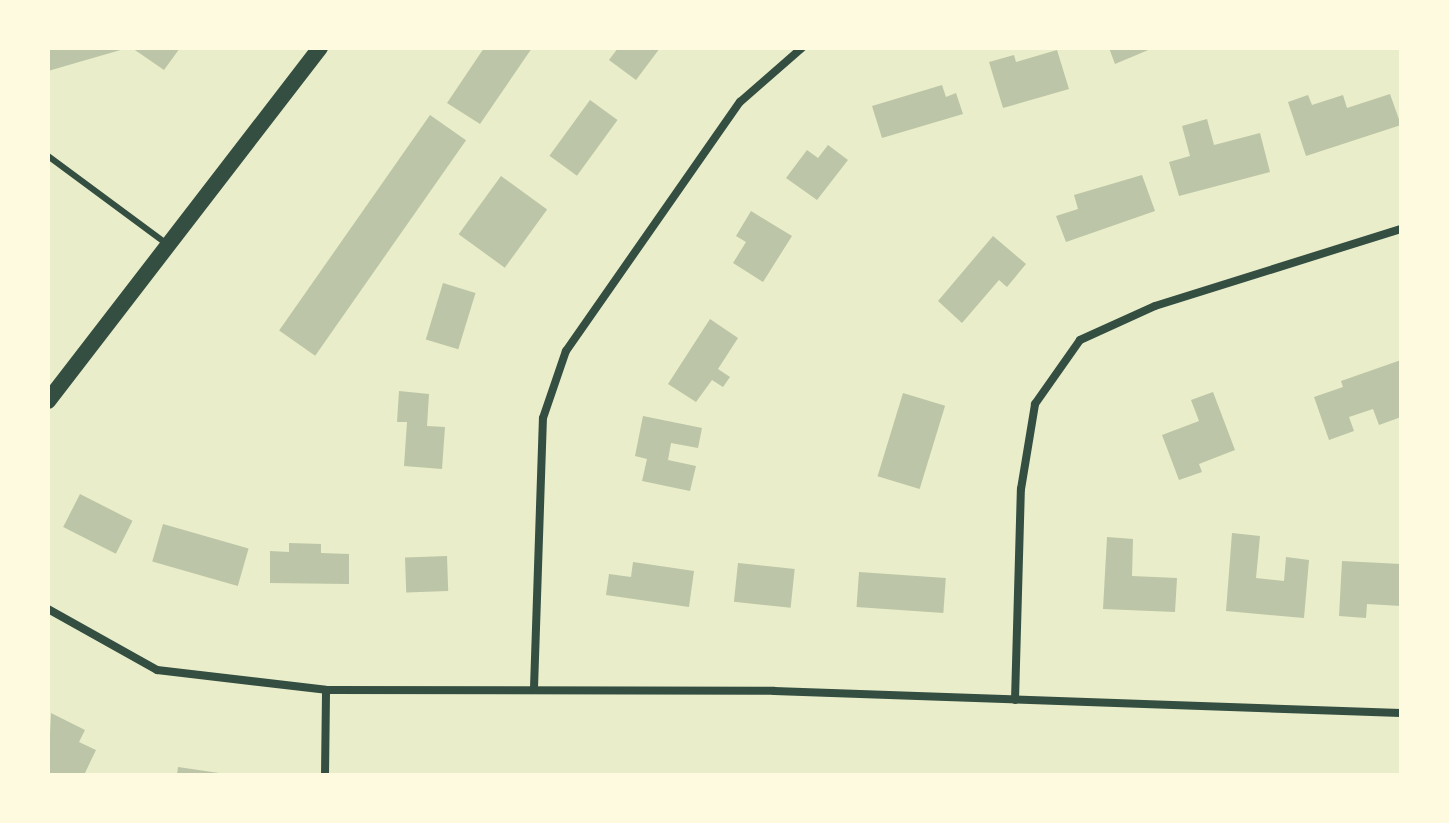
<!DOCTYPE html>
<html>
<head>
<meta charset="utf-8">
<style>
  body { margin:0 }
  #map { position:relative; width:1449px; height:823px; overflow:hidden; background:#e9edc9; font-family:"Crimson Pro",serif }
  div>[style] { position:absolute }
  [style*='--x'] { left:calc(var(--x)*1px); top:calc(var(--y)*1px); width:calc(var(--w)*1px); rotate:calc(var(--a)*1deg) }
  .building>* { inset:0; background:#bcc5a7; transform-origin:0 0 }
  .service>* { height:6px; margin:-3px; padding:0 3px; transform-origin:3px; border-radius:3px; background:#344e41 }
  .minor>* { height:8px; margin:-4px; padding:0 4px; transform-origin:4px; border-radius:4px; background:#344e41 }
  .secondary>* { height:16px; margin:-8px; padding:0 8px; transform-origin:8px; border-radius:8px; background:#344e41 }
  span { translate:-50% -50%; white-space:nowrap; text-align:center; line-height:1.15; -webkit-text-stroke:6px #fefae0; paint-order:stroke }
  .frame { position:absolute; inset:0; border:50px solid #fefae0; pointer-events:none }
</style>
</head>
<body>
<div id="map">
  <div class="building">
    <i style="clip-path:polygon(48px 48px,124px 48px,124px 49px,48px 71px)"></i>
    <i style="clip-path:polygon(132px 48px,180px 48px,164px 70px)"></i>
    <i style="clip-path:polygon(484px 48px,532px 48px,480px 124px,447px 103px)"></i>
    <i style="clip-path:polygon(618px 48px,660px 48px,636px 80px,609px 60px)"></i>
    <i style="clip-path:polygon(1109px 48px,1153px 48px,1115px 64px)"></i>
    <i style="clip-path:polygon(1057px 50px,1069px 89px,1003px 108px,989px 62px,1014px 55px,1016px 62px)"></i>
    <i style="clip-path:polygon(942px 85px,946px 97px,956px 93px,963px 114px,882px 138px,872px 106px)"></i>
    <i style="clip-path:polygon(1390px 94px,1401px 125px,1306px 156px,1288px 102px,1308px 95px,1312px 105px,1343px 95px,1347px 108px)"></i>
    <i style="left:590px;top:100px;width:34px;height:69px;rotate:36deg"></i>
    <i style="left:430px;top:115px;width:44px;height:263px;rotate:35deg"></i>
    <i style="clip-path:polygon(1207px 119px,1214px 145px,1260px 133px,1270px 172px,1179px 196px,1169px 162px,1190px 156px,1182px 126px)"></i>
    <i style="clip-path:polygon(828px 145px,848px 160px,817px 200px,786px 178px,807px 150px,818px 158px)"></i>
    <i style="clip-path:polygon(1142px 175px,1155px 211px,1066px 242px,1056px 216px,1078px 209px,1074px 195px)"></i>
    <i style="left:501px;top:176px;width:57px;height:72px;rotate:36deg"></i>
    <i style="clip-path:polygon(751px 211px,792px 236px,763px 282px,733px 263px,746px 242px,736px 236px)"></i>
    <i style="clip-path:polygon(993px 236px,1026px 264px,1007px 287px,999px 280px,962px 323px,938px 301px)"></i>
    <i style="left:443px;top:283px;width:34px;height:59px;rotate:17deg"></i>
    <i style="clip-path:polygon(710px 319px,738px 338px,718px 369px,730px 377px,723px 387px,712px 380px,696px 402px,668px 384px)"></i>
    <i style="clip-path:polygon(1401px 360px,1401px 417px,1379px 425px,1373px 409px,1349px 417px,1354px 431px,1329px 440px,1314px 397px,1343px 387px,1341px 381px)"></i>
    <i style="clip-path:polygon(399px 391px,429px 394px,427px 426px,445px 427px,442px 469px,404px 466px,407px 422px,397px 422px)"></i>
    <i style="clip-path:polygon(1213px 392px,1235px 450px,1199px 464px,1202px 472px,1179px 480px,1162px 435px,1199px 421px,1191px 400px)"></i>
    <i style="left:903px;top:393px;width:44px;height:87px;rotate:17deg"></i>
    <i style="clip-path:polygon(643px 416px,702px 428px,698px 448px,671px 443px,668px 460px,696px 466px,690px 491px,642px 481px,647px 459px,635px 456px)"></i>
    <i style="left:80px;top:494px;width:59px;height:37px;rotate:27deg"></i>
    <i style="left:163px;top:524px;width:89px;height:39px;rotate:16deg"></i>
    <i style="clip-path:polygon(1232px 533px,1260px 536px,1256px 578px,1284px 581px,1286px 557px,1309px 560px,1304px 618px,1226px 611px)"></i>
    <i style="clip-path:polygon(1107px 537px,1133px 539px,1132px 576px,1177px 578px,1175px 612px,1103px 609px)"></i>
    <i style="clip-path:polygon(289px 543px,321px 544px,321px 553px,349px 554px,349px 584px,270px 583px,270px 551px,289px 552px)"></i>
    <i style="left:447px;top:556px;width:35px;height:42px;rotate:88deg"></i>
    <i style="clip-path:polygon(1342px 561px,1401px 564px,1401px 606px,1367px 604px,1366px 618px,1339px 616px)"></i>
    <i style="clip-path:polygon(633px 562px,694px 571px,689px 607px,606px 595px,609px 574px,631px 577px)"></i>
    <i style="left:738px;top:563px;width:57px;height:39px;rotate:6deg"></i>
    <i style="left:859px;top:572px;width:87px;height:35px;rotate:4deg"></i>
    <i style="clip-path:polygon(51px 713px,85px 730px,79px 742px,96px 750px,84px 775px,48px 775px)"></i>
    <i style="clip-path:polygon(178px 767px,219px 773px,219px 775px,177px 775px)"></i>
  </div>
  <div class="service">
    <i style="--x:48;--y:156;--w:148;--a:36.5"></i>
  </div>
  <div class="minor">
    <i style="--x:48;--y:609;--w:125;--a:29.2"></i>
    <i style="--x:157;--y:670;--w:170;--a:6.7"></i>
    <i style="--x:326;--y:690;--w:448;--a:0.1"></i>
    <i style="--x:774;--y:691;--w:627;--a:2.01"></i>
    <i style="--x:534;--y:688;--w:270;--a:-88.1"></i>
    <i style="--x:543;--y:418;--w:71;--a:-71.1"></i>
    <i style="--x:566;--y:351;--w:304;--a:-55.1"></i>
    <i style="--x:740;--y:102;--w:82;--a:-41.1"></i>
    <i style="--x:1015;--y:700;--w:211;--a:-88.4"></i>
    <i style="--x:1021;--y:489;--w:86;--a:-80.6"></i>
    <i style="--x:1035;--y:404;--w:78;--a:-54.9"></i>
    <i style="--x:1080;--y:340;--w:82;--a:-24.4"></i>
    <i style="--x:1155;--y:306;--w:258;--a:-17.4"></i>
    <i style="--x:325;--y:775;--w:85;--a:-89.3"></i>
  </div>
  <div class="secondary">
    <i style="--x:48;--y:401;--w:446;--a:-52.4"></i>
  </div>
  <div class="frame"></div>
</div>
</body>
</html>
